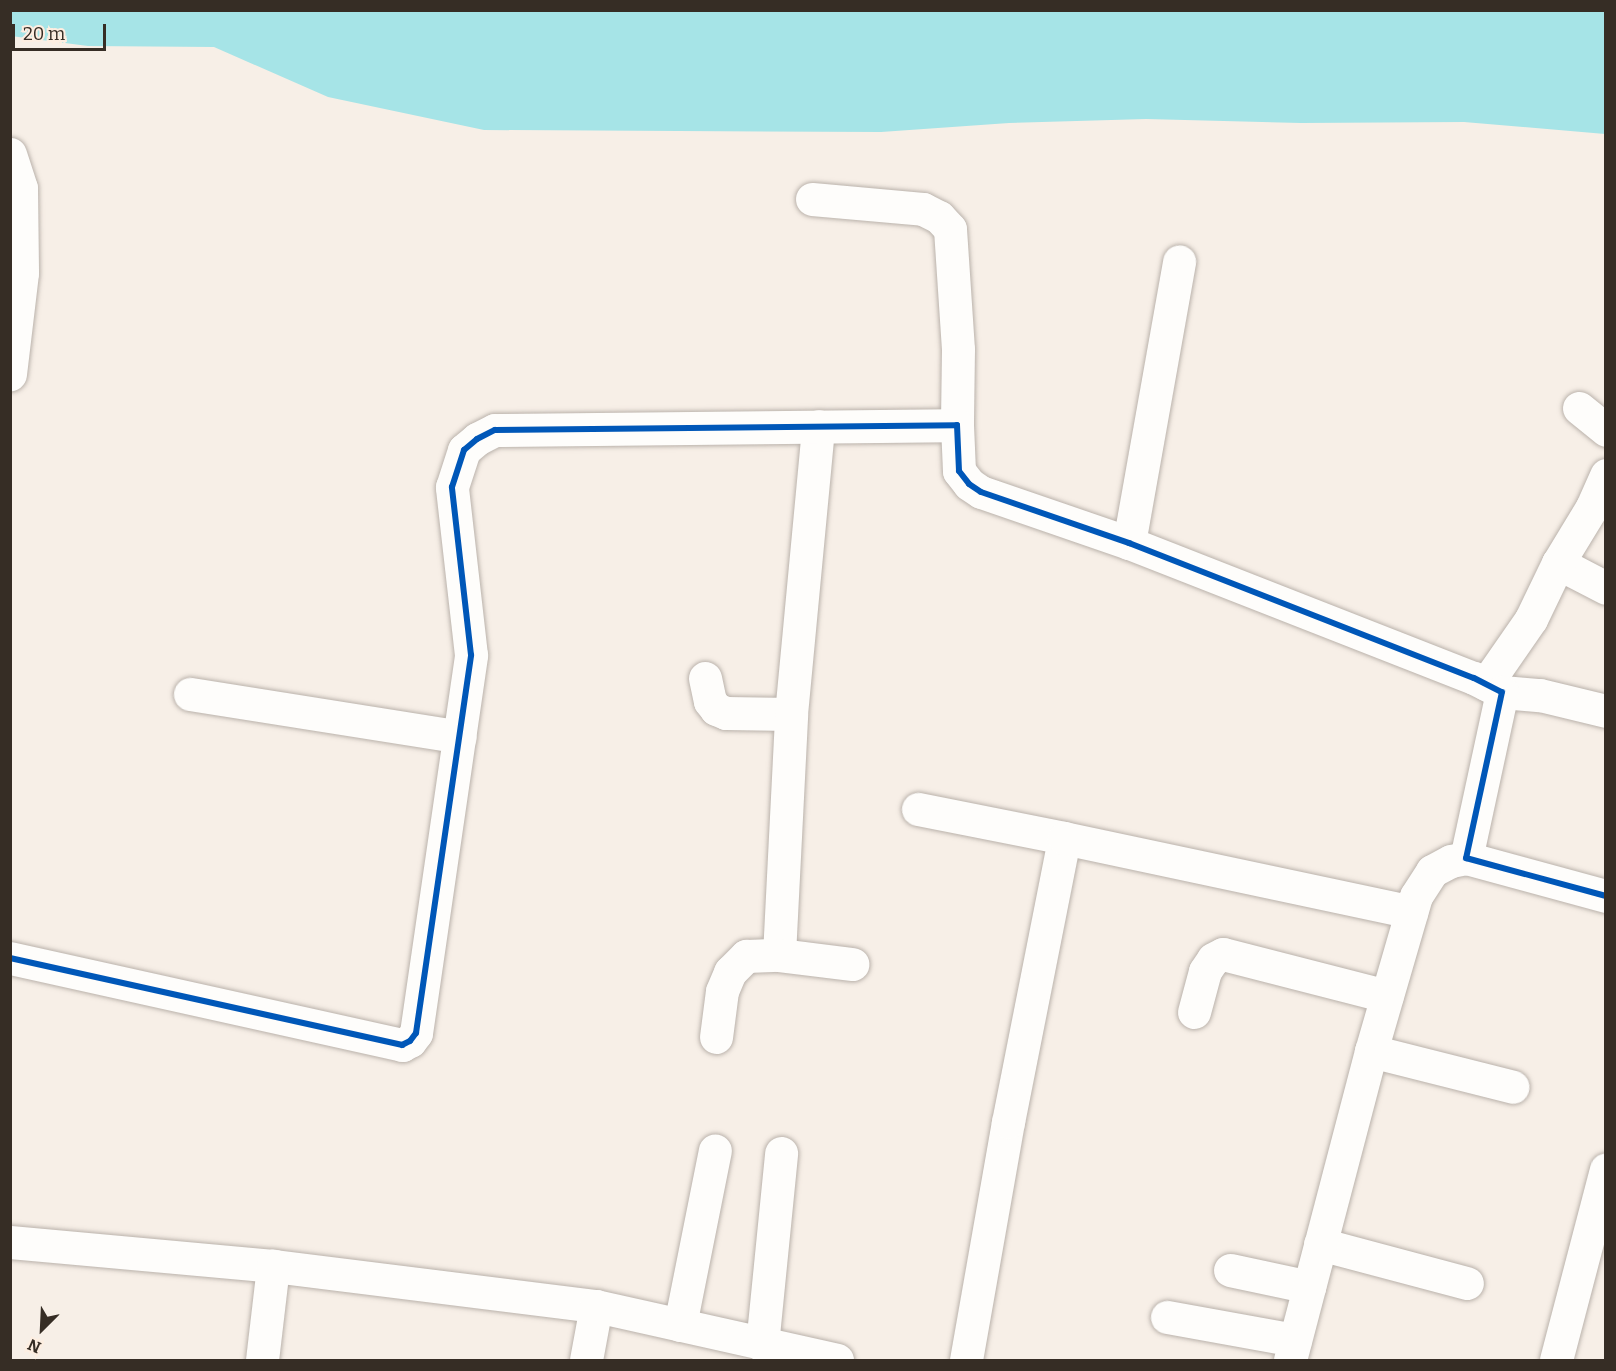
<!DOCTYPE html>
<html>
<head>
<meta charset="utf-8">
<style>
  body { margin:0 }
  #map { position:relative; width:1616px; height:1371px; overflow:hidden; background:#f7efe7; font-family:Bitter,serif }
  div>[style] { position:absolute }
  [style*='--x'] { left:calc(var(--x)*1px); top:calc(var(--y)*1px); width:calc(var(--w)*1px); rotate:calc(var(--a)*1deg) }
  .water>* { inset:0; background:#a6e4e7 }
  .roads { filter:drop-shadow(0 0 2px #bab2ab) drop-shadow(0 0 2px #bab2ab) }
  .minor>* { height:33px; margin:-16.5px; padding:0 16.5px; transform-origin:16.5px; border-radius:16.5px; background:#fefdfb }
  .cycleway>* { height:6px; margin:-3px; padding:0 3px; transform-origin:3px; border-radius:3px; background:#0057b8 }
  span { translate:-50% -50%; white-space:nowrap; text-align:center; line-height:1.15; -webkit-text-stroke:6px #fdeee1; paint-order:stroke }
  .frame { position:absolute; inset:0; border:12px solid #362d25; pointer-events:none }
  .north { position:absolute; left:12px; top:1299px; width:60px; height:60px; -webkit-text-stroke:4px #fdeee1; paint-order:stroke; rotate:204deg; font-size:16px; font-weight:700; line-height:24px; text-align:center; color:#362d25 }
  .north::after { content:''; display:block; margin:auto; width:21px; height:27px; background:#362d25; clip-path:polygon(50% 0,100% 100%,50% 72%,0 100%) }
  .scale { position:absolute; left:12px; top:24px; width:94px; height:27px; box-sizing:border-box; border:3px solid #362d25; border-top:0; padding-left:8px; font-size:18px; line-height:21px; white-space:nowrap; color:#362d25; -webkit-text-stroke:4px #fdeee1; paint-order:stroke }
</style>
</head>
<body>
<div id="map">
  <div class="water">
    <i style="clip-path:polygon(11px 10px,1605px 11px,1605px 134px,1464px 122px,1301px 123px,1146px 119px,1009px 123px,881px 132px,484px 130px,328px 97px,214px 47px,88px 46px,11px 36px)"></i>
  </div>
  <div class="roads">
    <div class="minor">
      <i style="--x:10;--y:154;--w:36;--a:72"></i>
      <i style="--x:21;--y:188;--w:85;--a:89.3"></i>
      <i style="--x:22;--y:273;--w:102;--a:96.8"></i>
      <i style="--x:812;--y:199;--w:111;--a:5.1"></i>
      <i style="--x:923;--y:209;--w:18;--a:27"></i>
      <i style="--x:939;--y:217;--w:16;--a:47"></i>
      <i style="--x:950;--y:229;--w:120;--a:86.2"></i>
      <i style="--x:958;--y:349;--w:76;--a:90.8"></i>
      <i style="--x:1579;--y:408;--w:35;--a:39"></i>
      <i style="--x:1129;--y:543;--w:286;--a:-79.9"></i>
      <i style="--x:1558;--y:563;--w:54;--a:27.5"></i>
      <i style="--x:705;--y:678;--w:24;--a:78"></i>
      <i style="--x:710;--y:701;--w:10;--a:53"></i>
      <i style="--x:716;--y:709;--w:11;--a:22"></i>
      <i style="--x:726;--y:713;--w:65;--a:0.9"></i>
      <i style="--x:1486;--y:684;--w:79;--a:-55.3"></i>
      <i style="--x:1531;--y:619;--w:62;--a:-64.3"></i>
      <i style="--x:1558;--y:563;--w:66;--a:-58.7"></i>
      <i style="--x:1592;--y:507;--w:35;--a:-66"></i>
      <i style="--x:1502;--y:692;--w:38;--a:5"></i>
      <i style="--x:1540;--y:695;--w:68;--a:13.6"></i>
      <i style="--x:190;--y:694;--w:273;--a:9"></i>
      <i style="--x:918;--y:809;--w:149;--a:11.2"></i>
      <i style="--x:779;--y:955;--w:241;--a:-87.1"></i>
      <i style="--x:791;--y:714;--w:289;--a:-84.6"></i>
      <i style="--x:10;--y:958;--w:402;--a:12.5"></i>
      <i style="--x:402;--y:1045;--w:9;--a:-27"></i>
      <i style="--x:410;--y:1041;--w:10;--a:-53"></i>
      <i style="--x:416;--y:1033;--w:382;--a:-81.7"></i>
      <i style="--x:471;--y:655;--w:169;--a:-96.5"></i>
      <i style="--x:452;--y:487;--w:39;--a:-72"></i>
      <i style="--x:464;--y:450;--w:17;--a:-40"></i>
      <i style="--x:477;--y:439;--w:20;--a:-27"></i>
      <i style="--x:495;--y:430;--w:462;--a:-0.6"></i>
      <i style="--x:957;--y:425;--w:46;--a:87.5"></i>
      <i style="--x:959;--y:471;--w:16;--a:52"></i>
      <i style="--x:969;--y:484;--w:14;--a:34"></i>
      <i style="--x:981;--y:492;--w:157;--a:19"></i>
      <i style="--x:1129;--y:543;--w:370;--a:21.4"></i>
      <i style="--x:1474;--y:678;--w:31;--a:27"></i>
      <i style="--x:1502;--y:692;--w:170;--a:102.2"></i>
      <i style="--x:1466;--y:858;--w:145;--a:15.2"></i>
      <i style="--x:1194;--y:1012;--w:42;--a:-75"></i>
      <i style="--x:1205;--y:971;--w:14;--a:-56"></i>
      <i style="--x:1213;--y:959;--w:11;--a:-27"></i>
      <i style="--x:1223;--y:954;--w:169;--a:14.4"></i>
      <i style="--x:716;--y:1037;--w:46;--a:-82.6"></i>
      <i style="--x:722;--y:991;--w:21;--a:-67"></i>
      <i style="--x:730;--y:972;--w:23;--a:-45"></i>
      <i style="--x:746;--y:956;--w:33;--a:-2"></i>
      <i style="--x:779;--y:955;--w:74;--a:7"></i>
      <i style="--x:1371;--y:1051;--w:146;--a:14.2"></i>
      <i style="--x:10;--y:1242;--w:264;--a:5.2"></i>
      <i style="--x:273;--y:1266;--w:325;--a:7.1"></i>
      <i style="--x:596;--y:1306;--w:247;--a:12.6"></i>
      <i style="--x:1320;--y:1244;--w:152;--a:14.9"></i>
      <i style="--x:1230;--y:1270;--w:81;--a:12.1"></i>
      <i style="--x:1167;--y:1317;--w:130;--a:10.2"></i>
      <i style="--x:680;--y:1325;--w:178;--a:-78.7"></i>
      <i style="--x:762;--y:1345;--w:193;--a:-84.3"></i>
      <i style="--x:262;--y:1360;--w:95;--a:-83.3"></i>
      <i style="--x:586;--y:1360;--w:55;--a:-79.5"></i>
      <i style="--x:966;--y:1360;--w:242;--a:-80"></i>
      <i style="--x:1008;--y:1122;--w:289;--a:-78.8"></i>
      <i style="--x:1064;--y:838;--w:355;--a:12"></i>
      <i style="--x:1290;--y:1360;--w:319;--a:-75.3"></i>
      <i style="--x:1371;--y:1051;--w:161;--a:-73.8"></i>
      <i style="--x:1416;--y:896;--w:30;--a:-57"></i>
      <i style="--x:1432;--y:871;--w:21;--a:-28"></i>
      <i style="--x:1451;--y:861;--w:15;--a:-11"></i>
      <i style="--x:1556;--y:1360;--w:197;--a:-75.3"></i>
    </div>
  </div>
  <div class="cycleway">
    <i style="--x:10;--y:958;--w:402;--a:12.5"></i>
    <i style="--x:402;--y:1045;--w:9;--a:-27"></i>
    <i style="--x:410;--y:1041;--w:10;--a:-53"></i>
    <i style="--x:416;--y:1033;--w:382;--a:-81.7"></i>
    <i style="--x:471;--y:655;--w:169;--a:-96.5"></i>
    <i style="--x:452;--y:487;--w:39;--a:-72"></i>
    <i style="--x:464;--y:450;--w:17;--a:-40"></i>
    <i style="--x:477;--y:439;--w:20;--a:-27"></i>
    <i style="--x:495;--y:430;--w:462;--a:-0.6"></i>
    <i style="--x:957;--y:425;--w:46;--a:87.5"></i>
    <i style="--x:959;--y:471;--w:16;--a:52"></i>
    <i style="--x:969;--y:484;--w:14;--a:34"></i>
    <i style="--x:981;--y:492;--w:157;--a:19"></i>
    <i style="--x:1129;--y:543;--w:370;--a:21.4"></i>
    <i style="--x:1474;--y:678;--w:31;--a:27"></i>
    <i style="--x:1502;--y:692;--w:170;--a:102.2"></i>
    <i style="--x:1466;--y:858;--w:145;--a:15.2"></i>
  </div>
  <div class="frame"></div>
  <div class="north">N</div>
  <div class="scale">20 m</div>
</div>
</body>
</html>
